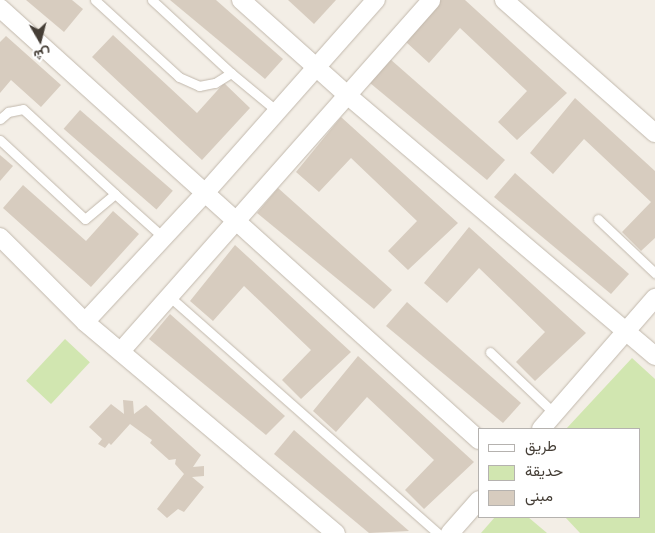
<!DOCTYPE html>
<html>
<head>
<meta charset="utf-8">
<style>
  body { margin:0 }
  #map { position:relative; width:655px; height:533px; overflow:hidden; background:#f3eee6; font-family:Helvetica,Vazirmatn,sans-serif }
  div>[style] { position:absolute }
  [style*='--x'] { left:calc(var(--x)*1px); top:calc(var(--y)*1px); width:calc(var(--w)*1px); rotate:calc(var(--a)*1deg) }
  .green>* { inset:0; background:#d1e6b0; transform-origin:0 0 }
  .building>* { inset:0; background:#d7ccbf; transform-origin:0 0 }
  .roads { filter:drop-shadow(0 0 1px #c1b8ac) drop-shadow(0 0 1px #c1b8ac) }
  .service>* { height:9px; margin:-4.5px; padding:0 4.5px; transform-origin:4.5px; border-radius:4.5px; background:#fff }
  .minor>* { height:18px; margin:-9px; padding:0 9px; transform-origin:9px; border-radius:9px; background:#fff }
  span { translate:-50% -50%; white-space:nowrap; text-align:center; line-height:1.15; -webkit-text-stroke:4px #fff; paint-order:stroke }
  .legend { position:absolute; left:478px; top:428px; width:162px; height:90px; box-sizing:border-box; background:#fff; border:1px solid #b5b2af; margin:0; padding:6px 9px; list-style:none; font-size:15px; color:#453e36 }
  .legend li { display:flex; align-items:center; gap:10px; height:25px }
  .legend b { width:25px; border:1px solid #b5b2af }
  .north { position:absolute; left:15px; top:15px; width:50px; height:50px; -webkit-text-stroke:4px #fff; paint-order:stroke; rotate:172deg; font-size:14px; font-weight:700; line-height:20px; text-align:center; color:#453e36 }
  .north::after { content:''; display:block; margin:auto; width:18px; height:22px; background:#453e36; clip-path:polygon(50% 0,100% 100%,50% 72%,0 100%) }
</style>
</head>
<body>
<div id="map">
  <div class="green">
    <i style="left:65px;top:339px;width:34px;height:57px;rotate:43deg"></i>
    <i style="clip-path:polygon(632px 358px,655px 379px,655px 533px,580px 533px,565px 517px,639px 517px,639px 429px,566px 429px)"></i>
    <i style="clip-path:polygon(495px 517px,528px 517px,547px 533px,481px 533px)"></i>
  </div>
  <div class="building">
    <i style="clip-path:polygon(26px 0,72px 0,83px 9px,64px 32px)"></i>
    <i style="clip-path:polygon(170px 0,216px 0,283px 59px,265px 79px)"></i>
    <i style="clip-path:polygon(288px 0,336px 0,314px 24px)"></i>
    <i style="clip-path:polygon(440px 0,465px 0,567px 93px,517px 140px,498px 122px,527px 91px,460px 28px,429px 63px,406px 42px)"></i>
    <i style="clip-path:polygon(113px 35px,197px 113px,224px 83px,250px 108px,202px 160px,92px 57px)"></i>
    <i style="clip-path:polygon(6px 36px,61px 85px,41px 107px,11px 80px,0 93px,0 42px)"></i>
    <i style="clip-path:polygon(390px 59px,505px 160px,487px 180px,370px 83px)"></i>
    <i style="clip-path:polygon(575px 98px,655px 171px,655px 238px,641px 251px,622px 232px,651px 202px,584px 139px,553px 174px,530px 153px)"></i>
    <i style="left:80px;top:110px;width:123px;height:25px;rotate:41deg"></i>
    <i style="clip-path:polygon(341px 117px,458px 223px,408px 270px,388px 251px,417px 221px,351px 158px,319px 192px,296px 172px)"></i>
    <i style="clip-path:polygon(0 155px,13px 166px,0 181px)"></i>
    <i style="clip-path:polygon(515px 173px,629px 274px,611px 294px,494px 197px)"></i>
    <i style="clip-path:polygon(23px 185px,86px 241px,113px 211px,139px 234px,91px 287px,3px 208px)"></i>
    <i style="clip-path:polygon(278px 188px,392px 290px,374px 309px,257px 213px)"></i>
    <i style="clip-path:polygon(469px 227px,586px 333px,535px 381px,516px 362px,545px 332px,479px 268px,447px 303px,424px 283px)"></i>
    <i style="clip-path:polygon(235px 245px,351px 352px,301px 399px,282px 380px,311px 350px,244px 286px,213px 321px,190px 301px)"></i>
    <i style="clip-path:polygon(407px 302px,521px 403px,503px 423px,386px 326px)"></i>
    <i style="clip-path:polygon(170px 314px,285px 416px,266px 435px,149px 339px)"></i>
    <i style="clip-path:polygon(358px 356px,474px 462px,424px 509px,405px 490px,434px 460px,367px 397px,336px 432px,313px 411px)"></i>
    <i style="clip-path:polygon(123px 400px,133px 401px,134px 414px,146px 405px,201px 455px,193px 467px,204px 466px,204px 476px,192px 477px,204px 487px,184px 512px,178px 509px,167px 518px,157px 509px,184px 474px,175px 464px,176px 459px,169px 460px,150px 443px,152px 440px,130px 424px,111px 445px,109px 443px,105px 448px,98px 444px,102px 439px,89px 427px,111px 404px,124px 414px)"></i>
    <i style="clip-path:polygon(294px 430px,409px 531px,369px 533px,274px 454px)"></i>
  </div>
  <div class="roads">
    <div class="service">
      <i style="--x:95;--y:0;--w:114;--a:42.5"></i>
      <i style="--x:179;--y:77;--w:22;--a:24"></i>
      <i style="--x:199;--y:86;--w:16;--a:-11"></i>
      <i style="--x:215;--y:83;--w:19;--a:-32"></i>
      <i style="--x:231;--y:73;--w:60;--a:39.6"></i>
      <i style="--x:152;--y:0;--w:108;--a:42.7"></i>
      <i style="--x:0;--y:119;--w:11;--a:-41"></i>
      <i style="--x:8;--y:112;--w:15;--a:-11"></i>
      <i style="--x:23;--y:109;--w:125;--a:42.7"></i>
      <i style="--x:0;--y:140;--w:116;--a:42.9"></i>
      <i style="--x:85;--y:219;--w:39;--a:-40"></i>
      <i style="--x:115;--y:194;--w:66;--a:41.9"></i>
      <i style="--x:598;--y:219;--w:79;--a:43.5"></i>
      <i style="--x:170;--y:297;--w:357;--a:41.4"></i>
      <i style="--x:490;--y:352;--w:90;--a:43.6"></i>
    </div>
    <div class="minor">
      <i style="--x:241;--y:0;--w:141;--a:41.8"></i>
      <i style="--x:346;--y:94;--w:405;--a:40.3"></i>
      <i style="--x:504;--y:0;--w:201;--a:41.4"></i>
      <i style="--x:0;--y:8;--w:645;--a:42.05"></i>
      <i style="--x:0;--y:237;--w:120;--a:45"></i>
      <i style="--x:85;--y:322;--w:328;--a:40.1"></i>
      <i style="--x:85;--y:322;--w:176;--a:-47.1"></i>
      <i style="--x:205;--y:193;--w:258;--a:-48.5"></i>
      <i style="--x:121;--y:351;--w:468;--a:-48.5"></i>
      <i style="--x:541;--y:429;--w:174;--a:-49"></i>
      <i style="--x:450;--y:533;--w:44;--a:-48.7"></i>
    </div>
  </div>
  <ul class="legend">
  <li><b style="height:6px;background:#fff"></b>طريق</li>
  <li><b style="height:14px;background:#d1e6b0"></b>حديقة</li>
  <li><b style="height:14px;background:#d7ccbf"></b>مبنى</li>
  </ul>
  <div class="north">ش</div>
</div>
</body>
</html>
